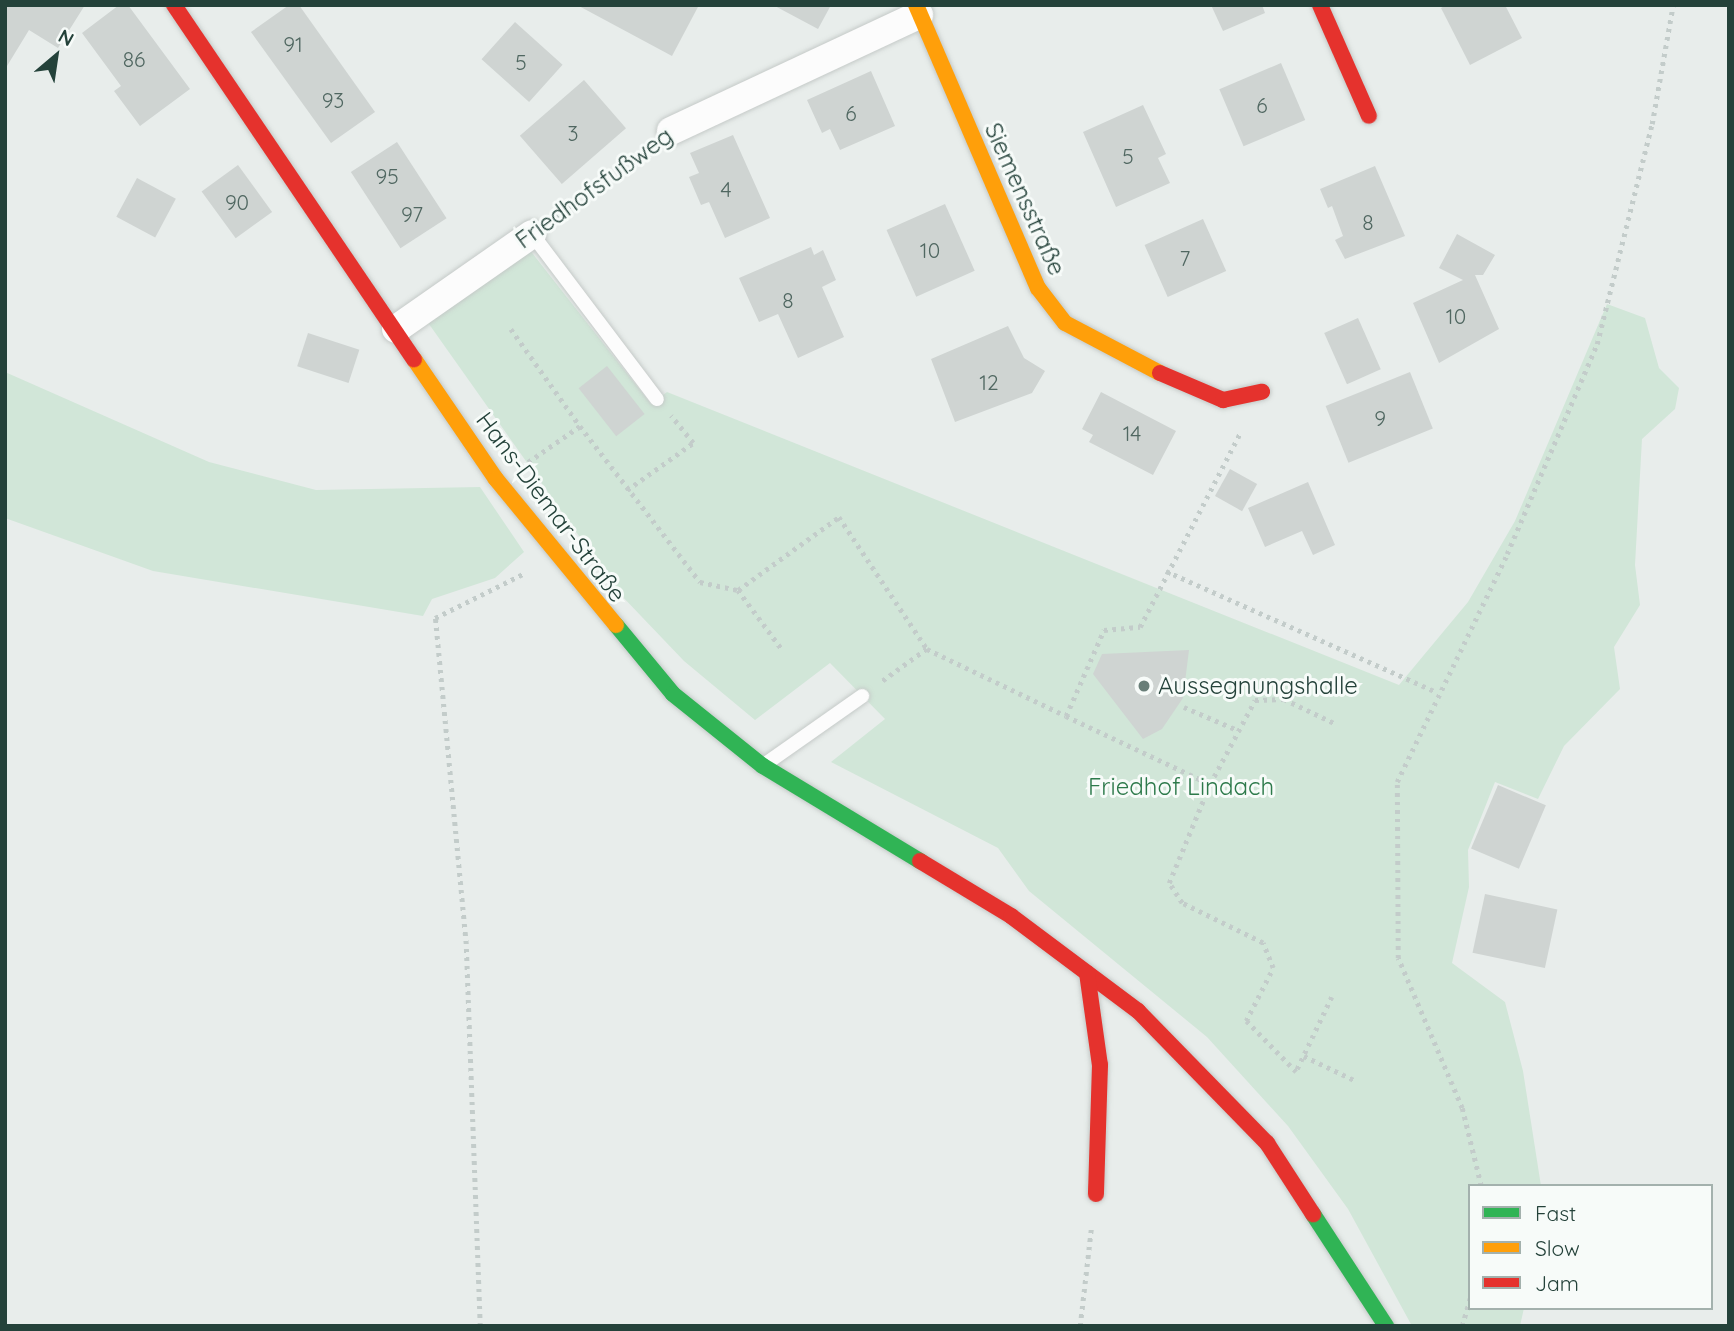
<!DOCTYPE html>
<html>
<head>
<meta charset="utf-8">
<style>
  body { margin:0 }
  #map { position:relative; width:1734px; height:1331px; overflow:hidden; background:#e8edeb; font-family:Quicksand,sans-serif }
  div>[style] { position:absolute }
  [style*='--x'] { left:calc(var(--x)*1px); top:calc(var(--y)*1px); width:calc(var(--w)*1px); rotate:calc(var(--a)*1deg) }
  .green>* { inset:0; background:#d1e6d8 }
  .building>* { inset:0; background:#cfd4d2; transform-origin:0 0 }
  .path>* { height:4.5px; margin-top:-2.25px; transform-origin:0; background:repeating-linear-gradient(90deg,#c3ccca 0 3.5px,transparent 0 8.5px) }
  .roads { filter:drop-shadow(0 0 2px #c5cac8) drop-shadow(0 0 2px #c5cac8) }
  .lane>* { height:14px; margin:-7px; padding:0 7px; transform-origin:7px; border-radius:7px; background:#fcfcfc }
  .street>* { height:28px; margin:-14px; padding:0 14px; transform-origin:14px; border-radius:14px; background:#fcfcfc }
  .fast>* { height:16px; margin:-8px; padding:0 8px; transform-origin:8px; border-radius:8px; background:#30b455 }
  .slow>* { height:16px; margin:-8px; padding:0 8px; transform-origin:8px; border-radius:8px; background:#ff9f0a }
  .jam>* { height:16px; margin:-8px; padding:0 8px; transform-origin:8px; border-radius:8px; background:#e5322d }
  .dots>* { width:19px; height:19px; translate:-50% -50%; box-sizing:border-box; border:4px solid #f7fbf9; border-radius:50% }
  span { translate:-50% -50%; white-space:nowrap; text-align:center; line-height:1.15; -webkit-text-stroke:6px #f7fbf9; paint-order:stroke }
  .number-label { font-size:21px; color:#506761 }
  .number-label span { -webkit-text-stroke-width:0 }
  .street-label { font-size:24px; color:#24423a }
  .poi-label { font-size:24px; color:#24423a }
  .left { translate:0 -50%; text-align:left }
  .park-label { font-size:24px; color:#2d7a4b }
  .frame { position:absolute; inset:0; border:7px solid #24423a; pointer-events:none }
  .legend { position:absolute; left:1468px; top:1184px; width:245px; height:126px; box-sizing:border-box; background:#f7fbf9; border:2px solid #a3b1ad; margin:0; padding:9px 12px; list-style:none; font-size:21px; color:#24423a }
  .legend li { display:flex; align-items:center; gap:14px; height:35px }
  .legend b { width:35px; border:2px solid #a3b1ad }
  .north { position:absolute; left:21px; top:21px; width:70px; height:70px; -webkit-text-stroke:5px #f7fbf9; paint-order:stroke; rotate:29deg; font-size:19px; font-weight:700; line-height:28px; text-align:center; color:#24423a }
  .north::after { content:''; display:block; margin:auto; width:24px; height:32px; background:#24423a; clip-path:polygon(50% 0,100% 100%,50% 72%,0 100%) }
</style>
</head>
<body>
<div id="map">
  <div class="green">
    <i style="clip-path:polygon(525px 244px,651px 404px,667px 392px,1399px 685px,1468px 602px,1515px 521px,1607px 304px,1645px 318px,1659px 368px,1679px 388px,1675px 409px,1642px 439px,1635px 565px,1640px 605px,1614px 647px,1620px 689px,1564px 746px,1538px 799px,1495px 782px,1468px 850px,1469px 887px,1452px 963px,1505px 1002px,1523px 1071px,1541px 1186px,1470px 1186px,1470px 1308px,1524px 1308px,1520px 1326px,1412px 1326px,1348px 1209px,1288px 1126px,1207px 1037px,1029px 891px,998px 848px,831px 762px,885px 719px,830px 663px,755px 720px,684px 661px,620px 594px,424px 317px)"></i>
    <i style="clip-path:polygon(5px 372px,209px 462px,316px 490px,480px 487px,524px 552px,495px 578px,432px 599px,423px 616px,153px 571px,5px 518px)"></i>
  </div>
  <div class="building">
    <i style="clip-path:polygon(5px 5px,85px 5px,58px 48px,29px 30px,7px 66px)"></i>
    <i style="clip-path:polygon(119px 5px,128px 5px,190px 89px,140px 126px,114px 91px,121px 86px,82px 33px)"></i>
    <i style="clip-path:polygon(289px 5px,299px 5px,375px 112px,331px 143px,251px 32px)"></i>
    <i style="clip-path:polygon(577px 5px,699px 5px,672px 56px)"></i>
    <i style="clip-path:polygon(773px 5px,831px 5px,818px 29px)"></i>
    <i style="clip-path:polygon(1211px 5px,1262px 5px,1265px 13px,1223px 31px)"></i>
    <i style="clip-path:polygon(1446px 5px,1505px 5px,1522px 38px,1470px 65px,1441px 8px)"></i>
    <i style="left:515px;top:22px;width:64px;height:50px;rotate:42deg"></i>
    <i style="left:1281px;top:63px;width:62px;height:67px;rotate:67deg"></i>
    <i style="clip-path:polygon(871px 71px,895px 126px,840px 150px,830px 129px,822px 133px,807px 100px)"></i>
    <i style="left:584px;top:80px;width:64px;height:85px;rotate:49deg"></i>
    <i style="clip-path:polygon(1143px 105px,1166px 154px,1158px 158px,1170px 183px,1116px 207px,1083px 132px)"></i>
    <i style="clip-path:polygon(733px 135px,770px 218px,725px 238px,709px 202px,701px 205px,689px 177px,699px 173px,690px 153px)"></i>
    <i style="left:397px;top:142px;width:91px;height:55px;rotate:57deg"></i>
    <i style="left:238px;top:165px;width:58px;height:45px;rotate:54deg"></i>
    <i style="clip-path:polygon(1375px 166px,1405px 236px,1345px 259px,1335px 240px,1343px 236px,1332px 206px,1328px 208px,1320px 189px)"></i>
    <i style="left:137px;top:178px;width:44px;height:44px;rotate:28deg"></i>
    <i style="left:945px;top:204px;width:73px;height:64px;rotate:66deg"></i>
    <i style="left:1203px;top:219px;width:57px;height:64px;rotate:66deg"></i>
    <i style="clip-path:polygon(1457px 234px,1495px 255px,1483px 275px,1475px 275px,1499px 329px,1439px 363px,1413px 303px,1463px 280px,1439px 268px)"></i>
    <i style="clip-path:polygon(811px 247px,814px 255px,823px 250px,836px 280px,822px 287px,844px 337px,798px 358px,778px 314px,759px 322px,739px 278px)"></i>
    <i style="left:1358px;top:318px;width:56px;height:37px;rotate:66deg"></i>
    <i style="clip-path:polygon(1008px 326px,1024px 358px,1045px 371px,1032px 393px,955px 422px,931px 359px)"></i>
    <i style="left:308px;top:333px;width:54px;height:35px;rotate:18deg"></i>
    <i style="left:607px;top:366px;width:61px;height:36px;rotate:52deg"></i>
    <i style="left:1410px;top:372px;width:61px;height:91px;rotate:68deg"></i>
    <i style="clip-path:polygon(1101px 392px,1176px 431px,1153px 475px,1089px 442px,1093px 435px,1082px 429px)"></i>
    <i style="left:1230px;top:469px;width:31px;height:31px;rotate:29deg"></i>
    <i style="clip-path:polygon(1308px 482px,1335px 545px,1313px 555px,1302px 531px,1265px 547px,1248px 508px)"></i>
    <i style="clip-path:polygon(1189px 650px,1183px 698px,1162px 729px,1143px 739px,1093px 674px,1102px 654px)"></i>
    <i style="left:1498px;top:785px;width:52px;height:69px;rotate:23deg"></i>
    <i style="left:1485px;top:894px;width:74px;height:60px;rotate:12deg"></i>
  </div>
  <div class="path">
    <i style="--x:555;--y:217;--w:114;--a:-37.2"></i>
    <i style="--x:511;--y:329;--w:119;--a:54.6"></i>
    <i style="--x:528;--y:462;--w:63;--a:-34.7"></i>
    <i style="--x:580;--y:426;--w:197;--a:52.4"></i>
    <i style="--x:700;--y:582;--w:39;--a:12"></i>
    <i style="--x:738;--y:590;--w:72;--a:53.4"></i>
    <i style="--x:627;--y:490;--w:81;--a:-35.5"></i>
    <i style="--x:693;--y:443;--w:35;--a:-129"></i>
    <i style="--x:1166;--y:571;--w:297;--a:24.1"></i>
    <i style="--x:738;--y:590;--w:125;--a:-35.9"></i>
    <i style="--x:839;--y:517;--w:159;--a:56.3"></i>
    <i style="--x:927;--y:649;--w:58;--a:144.1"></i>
    <i style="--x:927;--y:649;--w:154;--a:25.7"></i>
    <i style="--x:1066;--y:716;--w:94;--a:-66.2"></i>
    <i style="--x:1104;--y:630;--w:36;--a:-5"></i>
    <i style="--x:1140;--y:627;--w:218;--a:-62.7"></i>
    <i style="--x:1184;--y:707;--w:56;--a:23.3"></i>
    <i style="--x:1066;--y:716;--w:159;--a:25.3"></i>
    <i style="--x:1332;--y:997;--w:83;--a:115.6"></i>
    <i style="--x:1296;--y:1072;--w:71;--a:-134.4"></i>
    <i style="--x:1246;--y:1021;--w:59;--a:-63"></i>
    <i style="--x:1273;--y:968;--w:27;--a:-112"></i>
    <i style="--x:1263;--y:943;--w:90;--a:-153.7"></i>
    <i style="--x:1182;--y:903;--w:24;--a:-123"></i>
    <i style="--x:1169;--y:883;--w:107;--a:-67.5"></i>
    <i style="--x:1210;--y:784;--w:95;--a:-61.8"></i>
    <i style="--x:1255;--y:700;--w:29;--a:-2"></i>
    <i style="--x:1284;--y:699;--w:55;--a:25.6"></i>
    <i style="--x:1304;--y:1056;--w:55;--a:25.6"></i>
    <i style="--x:1481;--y:1186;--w:80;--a:-103.7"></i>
    <i style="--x:1462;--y:1108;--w:163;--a:-113.1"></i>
    <i style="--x:1398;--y:958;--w:176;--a:-90.3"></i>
    <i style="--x:1397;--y:782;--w:253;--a:-64.2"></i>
    <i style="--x:1507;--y:554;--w:228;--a:-66.8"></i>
    <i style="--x:1597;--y:344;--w:227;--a:-76"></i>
    <i style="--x:1652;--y:124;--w:121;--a:-80"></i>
    <i style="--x:480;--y:1326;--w:382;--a:-92.1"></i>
    <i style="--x:466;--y:944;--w:327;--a:-95.4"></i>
    <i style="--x:435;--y:618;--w:101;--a:-26.6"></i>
    <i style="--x:1080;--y:1326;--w:98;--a:-83.5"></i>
    <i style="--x:1462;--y:1326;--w:29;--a:-74"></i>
  </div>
  <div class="roads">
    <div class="lane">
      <i style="--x:532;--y:234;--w:207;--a:52.9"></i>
      <i style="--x:764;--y:765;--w:120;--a:-35.1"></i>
    </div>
    <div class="street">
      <i style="--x:671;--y:131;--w:274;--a:-25.1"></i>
      <i style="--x:396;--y:329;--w:166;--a:-34.9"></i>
    </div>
    <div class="fast">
      <i style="--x:616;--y:625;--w:89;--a:50.4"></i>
      <i style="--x:673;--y:694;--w:115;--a:38.7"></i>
      <i style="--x:763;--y:766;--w:184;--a:31.2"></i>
      <i style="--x:1313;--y:1214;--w:134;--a:56.9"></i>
    </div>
    <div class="slow">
      <i style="--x:916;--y:5;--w:308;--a:66.7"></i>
      <i style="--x:1038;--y:288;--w:44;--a:52.4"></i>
      <i style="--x:1065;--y:323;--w:107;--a:27.8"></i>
      <i style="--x:414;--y:359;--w:145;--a:55.7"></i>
      <i style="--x:496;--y:479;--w:189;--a:50.6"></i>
    </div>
    <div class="jam">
      <i style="--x:174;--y:5;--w:428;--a:55.9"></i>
      <i style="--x:1320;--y:5;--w:121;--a:66.2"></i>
      <i style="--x:1160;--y:373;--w:69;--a:23.2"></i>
      <i style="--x:1223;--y:400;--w:40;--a:-12"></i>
      <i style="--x:920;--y:861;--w:106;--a:31.1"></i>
      <i style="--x:1011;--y:916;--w:159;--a:36.8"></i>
      <i style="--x:1138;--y:1011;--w:185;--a:45.7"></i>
      <i style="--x:1267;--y:1143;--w:85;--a:57.1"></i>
      <i style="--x:1087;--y:973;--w:93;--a:82"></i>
      <i style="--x:1100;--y:1065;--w:129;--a:91.8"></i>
    </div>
  </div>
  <div class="dots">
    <i style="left:1144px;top:686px;background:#697e78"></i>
  </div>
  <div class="number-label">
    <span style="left:293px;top:44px">91</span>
    <span style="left:134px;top:59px">86</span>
    <span style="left:521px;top:62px">5</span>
    <span style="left:333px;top:100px">93</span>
    <span style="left:1262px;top:105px">6</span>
    <span style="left:851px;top:113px">6</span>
    <span style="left:573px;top:133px">3</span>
    <span style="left:1128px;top:156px">5</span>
    <span style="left:387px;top:176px">95</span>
    <span style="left:726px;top:189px">4</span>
    <span style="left:237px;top:202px">90</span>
    <span style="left:412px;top:214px">97</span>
    <span style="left:1368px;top:222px">8</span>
    <span style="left:930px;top:250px">10</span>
    <span style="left:1185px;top:258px">7</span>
    <span style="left:788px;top:300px">8</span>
    <span style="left:1456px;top:316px">10</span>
    <span style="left:989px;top:382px">12</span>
    <span style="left:1380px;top:418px">9</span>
    <span style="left:1132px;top:433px">14</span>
  </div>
  <div class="street-label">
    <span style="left:594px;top:188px;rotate:-36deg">Friedhofsfußweg</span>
    <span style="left:1025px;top:199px;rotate:66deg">Siemensstraße</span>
    <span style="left:551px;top:507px;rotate:53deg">Hans-Diemar-Straße</span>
  </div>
  <div class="poi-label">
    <span class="left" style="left:1158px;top:686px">Aussegnungshalle</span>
  </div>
  <div class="park-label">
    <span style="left:1181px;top:787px">Friedhof Lindach</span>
  </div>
  <div class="frame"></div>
  <ul class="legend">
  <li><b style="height:9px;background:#30b455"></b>Fast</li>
  <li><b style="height:9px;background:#ff9f0a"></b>Slow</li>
  <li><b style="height:9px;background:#e5322d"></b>Jam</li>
  </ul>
  <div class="north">N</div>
</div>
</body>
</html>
